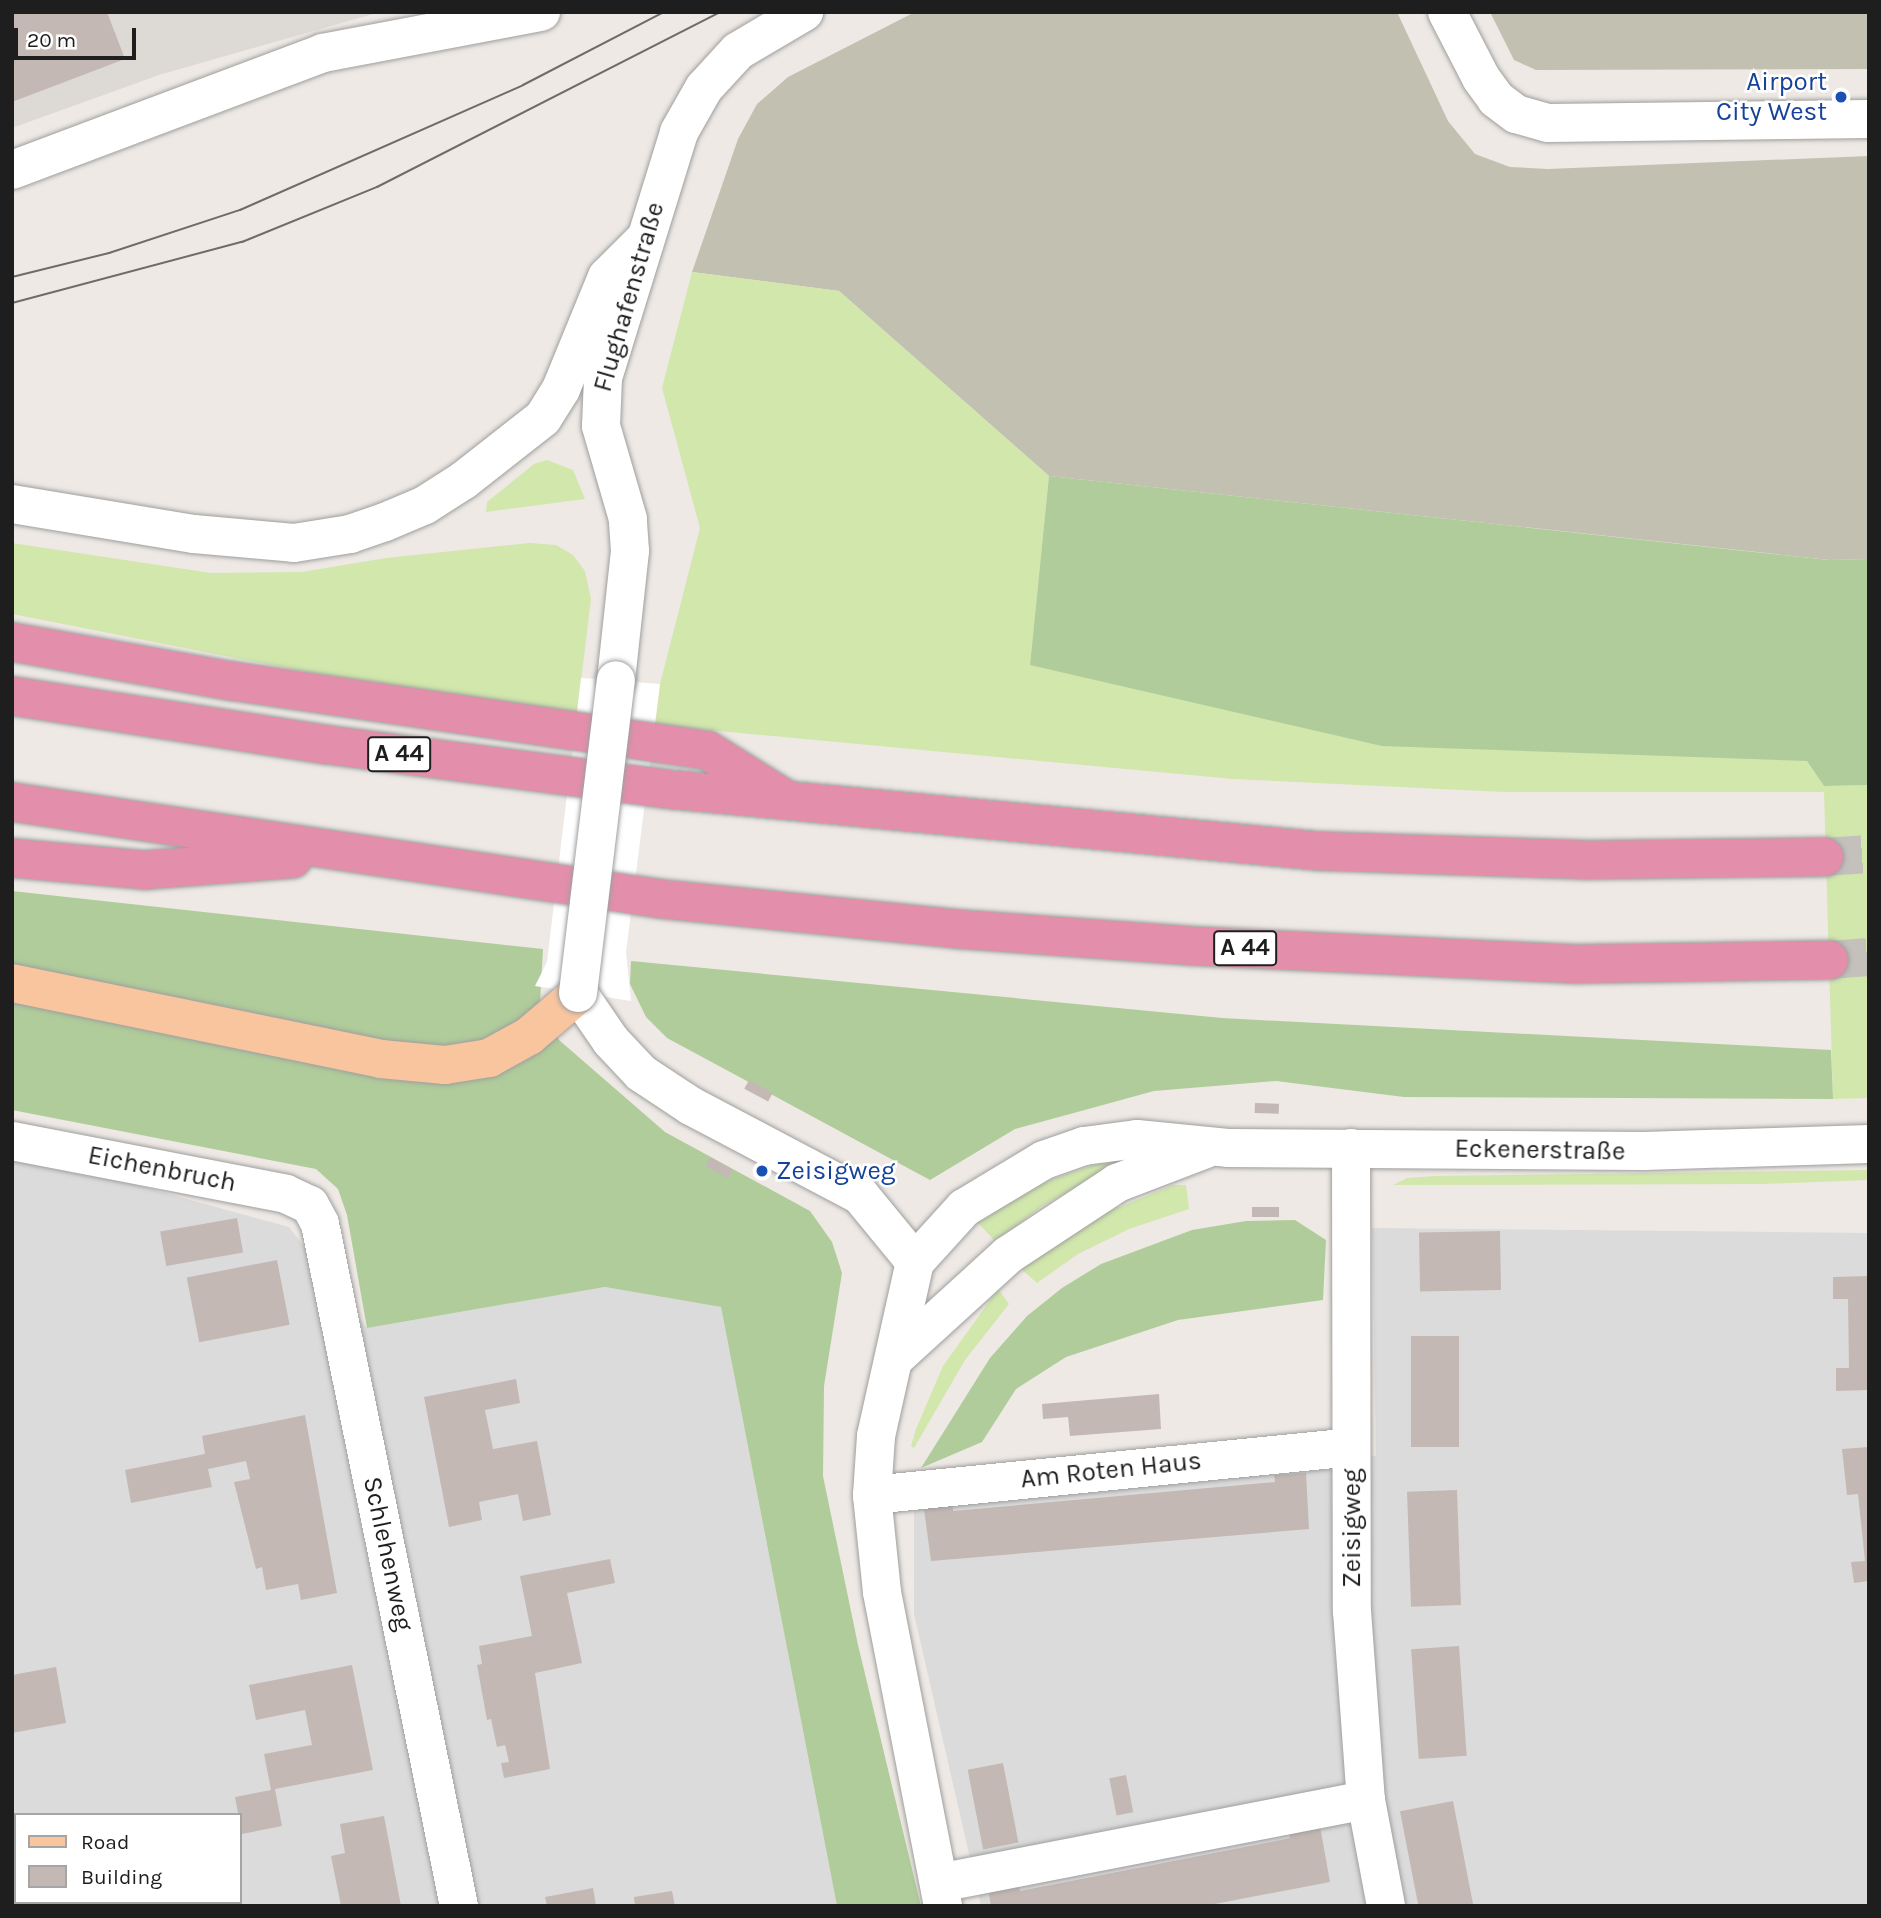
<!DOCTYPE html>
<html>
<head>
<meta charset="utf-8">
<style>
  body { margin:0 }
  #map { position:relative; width:1881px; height:1918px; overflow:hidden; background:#eee9e4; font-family:Karla,sans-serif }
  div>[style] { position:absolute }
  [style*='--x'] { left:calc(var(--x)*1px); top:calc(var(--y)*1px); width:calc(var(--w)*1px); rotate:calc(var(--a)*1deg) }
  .residential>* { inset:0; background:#dcdbdb }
  .airport>* { inset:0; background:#dddad5 }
  .construction>* { inset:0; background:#c2c0b0 }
  .grass>* { inset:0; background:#d1e7ac }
  .forest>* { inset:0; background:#b0cc9a }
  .pier>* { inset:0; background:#fff }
  .building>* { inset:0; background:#c3b8b4; transform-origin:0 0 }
  .highway-tunnel>* { height:38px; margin-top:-19px; transform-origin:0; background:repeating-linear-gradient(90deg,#c4c0bc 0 38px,transparent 0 57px) }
  .roads { filter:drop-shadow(0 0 2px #9f9f9f) drop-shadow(0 0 2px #9f9f9f) }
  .minor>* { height:38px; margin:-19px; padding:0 19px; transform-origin:19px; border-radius:19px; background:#fff }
  .major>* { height:38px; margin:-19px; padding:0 19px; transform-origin:19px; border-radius:19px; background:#f8c59f }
  .highway>* { height:38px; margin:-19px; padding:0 19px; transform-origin:19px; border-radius:19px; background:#e38eaa }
  .tram>* { height:2px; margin:-1px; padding:0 1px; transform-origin:1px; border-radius:1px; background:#6c6c6c }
  .bridges { filter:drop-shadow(0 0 2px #9f9f9f) drop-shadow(0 0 2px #9f9f9f) }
  .minor-bridge>* { height:38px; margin:-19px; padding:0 19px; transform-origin:19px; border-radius:19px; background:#fff }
  .dots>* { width:19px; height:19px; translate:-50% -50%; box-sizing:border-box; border:4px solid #fff; border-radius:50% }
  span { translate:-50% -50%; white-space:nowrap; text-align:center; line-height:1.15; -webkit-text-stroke:5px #fff; paint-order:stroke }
  .shield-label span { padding:2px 5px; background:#fff; border:2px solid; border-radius:5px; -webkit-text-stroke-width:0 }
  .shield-label { font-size:24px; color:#1e1e1e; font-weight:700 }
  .transit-label { font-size:26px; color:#164399 }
  .right { translate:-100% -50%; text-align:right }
  .left { translate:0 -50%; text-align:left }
  .street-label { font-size:26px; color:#1e1e1e }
  .frame { position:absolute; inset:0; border:14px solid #1e1e1e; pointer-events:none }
  .legend { position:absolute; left:14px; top:1813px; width:228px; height:91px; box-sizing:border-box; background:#fff; border:2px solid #a5a5a5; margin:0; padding:9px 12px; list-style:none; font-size:21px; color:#1e1e1e }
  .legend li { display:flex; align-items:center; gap:14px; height:35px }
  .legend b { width:35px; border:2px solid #a5a5a5 }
  .scale { position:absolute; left:14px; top:28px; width:122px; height:32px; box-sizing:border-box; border:4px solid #1e1e1e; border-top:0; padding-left:9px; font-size:21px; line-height:24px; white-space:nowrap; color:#1e1e1e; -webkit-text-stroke:5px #fff; paint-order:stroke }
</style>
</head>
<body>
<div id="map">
  <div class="residential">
    <i style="clip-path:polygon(evenodd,12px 1151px,289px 1227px,367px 1328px,605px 1287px,721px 1307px,837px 1906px,12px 1906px,12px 1151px,16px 1815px,240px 1815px,240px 1902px,16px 1902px,16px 1815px)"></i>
    <i style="clip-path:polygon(1372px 1228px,1869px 1233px,1869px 1906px,981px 1906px,914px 1614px,914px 1505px,1376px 1456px)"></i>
  </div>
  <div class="airport">
    <i style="clip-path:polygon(12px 12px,380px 12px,159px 75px,12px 128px)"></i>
  </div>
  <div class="construction">
    <i style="clip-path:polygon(915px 12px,1397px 12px,1448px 121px,1475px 154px,1510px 167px,1548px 169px,1869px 156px,1869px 559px,1830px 560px,1049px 476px,839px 291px,692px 272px,738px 139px,757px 104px,788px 77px)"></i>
    <i style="clip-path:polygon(1490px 12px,1869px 12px,1869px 69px,1536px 70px,1514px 60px)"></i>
  </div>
  <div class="grass">
    <i style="clip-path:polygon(692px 272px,839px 291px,1049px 476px,1030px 665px,1807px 761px,1824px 786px,1869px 785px,1869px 1098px,1833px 1099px,1824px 792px,1504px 792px,1233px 779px,655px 725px,660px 684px,700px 528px,662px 388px)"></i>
    <i style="clip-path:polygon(547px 460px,573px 470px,585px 499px,486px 512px,487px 502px,534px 464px)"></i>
    <i style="clip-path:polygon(12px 543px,211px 573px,302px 572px,386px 558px,530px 543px,556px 545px,573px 555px,585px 571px,591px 599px,577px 714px,389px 688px,12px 614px)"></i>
    <i style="clip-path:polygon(1099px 1163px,1109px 1164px,1109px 1170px,1042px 1206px,996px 1242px,977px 1222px,1036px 1185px)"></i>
    <i style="clip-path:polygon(1869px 1170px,1869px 1180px,1762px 1184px,1393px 1185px,1407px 1178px,1434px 1176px)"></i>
    <i style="clip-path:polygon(1173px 1185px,1186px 1185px,1189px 1209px,1129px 1229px,1078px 1254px,1037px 1283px,1020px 1268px,1088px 1220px)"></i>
    <i style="clip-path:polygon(998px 1289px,1009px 1304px,965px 1360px,914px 1448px,911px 1446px,916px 1429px,943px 1366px)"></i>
  </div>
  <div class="forest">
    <i style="clip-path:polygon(1049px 476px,1829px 560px,1869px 559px,1869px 785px,1824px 786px,1807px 761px,1382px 746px,1030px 665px)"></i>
    <i style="clip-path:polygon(12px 891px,543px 949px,540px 1003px,559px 1040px,665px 1132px,810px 1211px,832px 1242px,842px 1273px,824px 1386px,823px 1476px,858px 1645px,921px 1906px,837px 1906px,721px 1307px,605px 1287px,367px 1328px,347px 1215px,338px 1189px,316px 1169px,12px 1110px)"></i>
    <i style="clip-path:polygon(631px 961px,1222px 1018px,1831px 1050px,1833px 1099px,1404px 1097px,1276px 1081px,1154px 1091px,1015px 1129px,930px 1180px,667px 1038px,646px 1017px,630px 984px)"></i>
    <i style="clip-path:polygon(1295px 1220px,1326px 1240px,1323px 1300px,1178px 1320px,1066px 1357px,1016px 1389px,982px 1442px,921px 1468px,990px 1358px,1027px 1316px,1062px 1288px,1101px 1264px,1192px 1230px,1246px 1221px)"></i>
  </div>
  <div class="pier">
    <i style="clip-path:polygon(581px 678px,660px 684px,626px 952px,631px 1001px,535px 986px,547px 962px)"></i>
  </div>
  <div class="building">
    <i style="clip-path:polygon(12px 12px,107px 12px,125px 59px,12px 102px)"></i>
    <i style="left:749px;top:1080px;width:27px;height:10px;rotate:28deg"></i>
    <i style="left:1255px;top:1103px;width:24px;height:10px;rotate:2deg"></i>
    <i style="left:710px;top:1157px;width:26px;height:10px;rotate:29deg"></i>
    <i style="left:1279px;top:1207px;width:10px;height:27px;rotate:90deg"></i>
    <i style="left:237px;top:1218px;width:35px;height:78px;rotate:80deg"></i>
    <i style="left:1500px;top:1231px;width:59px;height:81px;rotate:89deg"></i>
    <i style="left:277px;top:1260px;width:66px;height:92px;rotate:79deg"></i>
    <i style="clip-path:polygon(1869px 1276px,1869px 1390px,1836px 1391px,1836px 1368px,1849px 1368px,1848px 1299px,1833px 1299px,1833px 1277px)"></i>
    <i style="left:1411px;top:1336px;width:48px;height:111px"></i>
    <i style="clip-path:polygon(516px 1379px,520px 1403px,485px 1410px,493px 1449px,537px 1441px,551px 1515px,523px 1521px,518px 1494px,479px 1502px,482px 1520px,449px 1527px,424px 1397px)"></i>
    <i style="clip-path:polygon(1159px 1394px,1161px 1429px,1070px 1436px,1068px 1417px,1043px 1419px,1042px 1404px)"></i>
    <i style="clip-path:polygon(305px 1415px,337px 1593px,301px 1600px,298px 1584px,266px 1590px,262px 1567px,256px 1569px,234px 1482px,250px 1479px,246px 1461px,208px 1469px,212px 1487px,131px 1503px,125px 1470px,205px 1454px,202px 1436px)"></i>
    <i style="clip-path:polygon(1869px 1447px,1869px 1581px,1854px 1583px,1851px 1562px,1865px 1561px,1858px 1494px,1847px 1495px,1842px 1449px)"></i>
    <i style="clip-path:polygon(1306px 1473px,1309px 1529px,931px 1561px,924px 1509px,953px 1505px,953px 1511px,1275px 1482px,1274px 1475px)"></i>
    <i style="left:1457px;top:1490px;width:115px;height:50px;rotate:88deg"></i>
    <i style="clip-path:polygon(610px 1559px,615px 1583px,567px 1593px,582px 1663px,535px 1673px,550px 1769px,504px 1778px,501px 1763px,509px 1762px,505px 1745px,497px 1747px,491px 1719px,487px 1720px,477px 1665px,482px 1664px,479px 1646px,532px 1636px,520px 1576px)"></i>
    <i style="left:1459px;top:1646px;width:110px;height:48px;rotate:86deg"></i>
    <i style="clip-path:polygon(352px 1665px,373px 1770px,275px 1789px,282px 1826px,242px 1834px,235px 1797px,271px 1790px,264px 1754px,312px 1745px,305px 1710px,256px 1720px,249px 1685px)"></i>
    <i style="clip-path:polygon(56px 1667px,66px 1723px,12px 1733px,12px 1675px)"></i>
    <i style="left:1003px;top:1763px;width:81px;height:36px;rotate:79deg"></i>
    <i style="left:1126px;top:1775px;width:38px;height:17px;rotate:79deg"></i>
    <i style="left:1453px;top:1801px;width:107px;height:54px;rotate:79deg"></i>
    <i style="clip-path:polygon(384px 1816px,401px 1906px,341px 1906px,331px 1856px,345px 1853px,340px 1824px)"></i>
    <i style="clip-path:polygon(1320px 1826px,1330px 1882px,1204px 1906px,991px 1906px,988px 1889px,1018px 1883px,1020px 1891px,1281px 1840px,1290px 1838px,1289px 1832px)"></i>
    <i style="clip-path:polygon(16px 1855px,16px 1902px,47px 1906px,12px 1906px)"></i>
    <i style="clip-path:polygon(593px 1888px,596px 1906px,547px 1906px,545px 1897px)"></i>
    <i style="clip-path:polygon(672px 1891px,675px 1906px,635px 1906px,634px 1897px)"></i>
  </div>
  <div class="highway-tunnel">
    <i style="--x:1824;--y:857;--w:45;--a:-3.8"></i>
    <i style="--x:1829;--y:960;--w:40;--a:-4.3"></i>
  </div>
  <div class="roads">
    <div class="minor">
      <i style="--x:1447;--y:12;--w:74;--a:62.7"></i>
      <i style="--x:1481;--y:78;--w:26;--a:54"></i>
      <i style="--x:1496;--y:99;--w:25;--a:37"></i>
      <i style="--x:1516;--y:114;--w:33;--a:16"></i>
      <i style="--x:1548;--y:123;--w:321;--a:-0.7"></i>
      <i style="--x:12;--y:170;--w:332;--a:-20.6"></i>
      <i style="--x:323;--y:53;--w:222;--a:-10.7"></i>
      <i style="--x:12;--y:504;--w:184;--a:9.4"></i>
      <i style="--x:194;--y:534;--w:100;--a:5.1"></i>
      <i style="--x:294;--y:543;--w:57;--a:-9.1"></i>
      <i style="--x:350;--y:534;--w:37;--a:-19"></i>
      <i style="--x:385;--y:522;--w:43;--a:-23"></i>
      <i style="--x:425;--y:505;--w:46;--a:-32.7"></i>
      <i style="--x:464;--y:480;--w:100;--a:-38.1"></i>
      <i style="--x:543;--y:418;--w:34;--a:-58"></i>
      <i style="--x:561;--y:389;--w:121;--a:-67.7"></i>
      <i style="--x:607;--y:277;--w:51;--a:-45"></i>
      <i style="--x:616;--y:680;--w:130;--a:-83.8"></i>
      <i style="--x:630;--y:551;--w:32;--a:-94"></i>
      <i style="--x:628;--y:519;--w:97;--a:-106.2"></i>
      <i style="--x:601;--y:426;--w:48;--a:-87.6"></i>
      <i style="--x:603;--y:378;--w:257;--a:-72.8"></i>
      <i style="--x:679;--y:132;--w:51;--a:-60.4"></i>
      <i style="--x:704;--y:88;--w:50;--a:-47.4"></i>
      <i style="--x:738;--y:51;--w:77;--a:-30.6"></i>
      <i style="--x:578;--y:993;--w:58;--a:55.5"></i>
      <i style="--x:611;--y:1041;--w:44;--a:46.8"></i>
      <i style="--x:641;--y:1073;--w:60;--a:33.4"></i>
      <i style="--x:691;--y:1106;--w:191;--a:27.8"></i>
      <i style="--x:860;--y:1195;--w:87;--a:50.6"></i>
      <i style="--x:12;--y:1141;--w:279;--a:10.9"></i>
      <i style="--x:286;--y:1194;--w:26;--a:25"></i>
      <i style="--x:310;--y:1205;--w:21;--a:62"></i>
      <i style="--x:320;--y:1224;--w:696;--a:78.48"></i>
      <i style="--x:1351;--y:1148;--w:463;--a:89.9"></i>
      <i style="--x:1352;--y:1611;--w:190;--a:85.8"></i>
      <i style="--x:1366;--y:1800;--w:108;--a:79.3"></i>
      <i style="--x:894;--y:1359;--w:154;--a:-42.4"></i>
      <i style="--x:1008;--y:1255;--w:131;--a:-33.4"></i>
      <i style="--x:1117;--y:1183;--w:95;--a:-20.9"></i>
      <i style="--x:872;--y:1495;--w:481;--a:-5.7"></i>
      <i style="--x:939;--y:1883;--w:435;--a:-11"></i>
      <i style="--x:943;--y:1906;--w:320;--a:-101"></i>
      <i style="--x:882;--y:1592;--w:98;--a:-95.9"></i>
      <i style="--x:872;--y:1495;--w:59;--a:-86.1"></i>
      <i style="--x:876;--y:1436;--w:178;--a:-77.4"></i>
      <i style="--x:915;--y:1262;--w:73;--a:-47.8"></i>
      <i style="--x:964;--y:1208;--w:93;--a:-31"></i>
      <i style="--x:1044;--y:1160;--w:42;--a:-19.3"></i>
      <i style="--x:1084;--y:1146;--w:53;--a:-7.5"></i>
      <i style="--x:1137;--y:1139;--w:91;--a:5.6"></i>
      <i style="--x:1228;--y:1148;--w:416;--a:0.4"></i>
      <i style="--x:1644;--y:1151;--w:225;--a:-1.8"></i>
    </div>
    <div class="major">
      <i style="--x:12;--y:983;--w:377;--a:11.6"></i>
      <i style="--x:381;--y:1059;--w:64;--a:5.4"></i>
      <i style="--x:445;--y:1065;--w:45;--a:-9"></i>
      <i style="--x:489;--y:1058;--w:46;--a:-28.8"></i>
      <i style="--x:529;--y:1036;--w:62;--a:-40.4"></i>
    </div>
    <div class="highway">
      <i style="--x:12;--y:642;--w:223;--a:10.1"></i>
      <i style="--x:232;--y:681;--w:480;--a:8.3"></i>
      <i style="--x:707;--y:750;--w:89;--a:32.1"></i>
      <i style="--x:12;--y:696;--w:321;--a:8.8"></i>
      <i style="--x:329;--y:745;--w:340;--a:7.4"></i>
      <i style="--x:666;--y:789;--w:655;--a:5.43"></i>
      <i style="--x:1318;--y:851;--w:266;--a:1.9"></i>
      <i style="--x:1584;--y:860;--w:240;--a:-0.7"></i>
      <i style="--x:12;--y:802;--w:657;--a:8.49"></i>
      <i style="--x:662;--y:899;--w:297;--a:5.8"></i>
      <i style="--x:957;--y:929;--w:237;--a:4.1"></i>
      <i style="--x:1193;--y:946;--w:383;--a:2.7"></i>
      <i style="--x:1576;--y:964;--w:253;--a:-0.9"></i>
      <i style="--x:12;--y:858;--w:134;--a:5.2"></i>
      <i style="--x:145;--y:870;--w:148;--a:-4.3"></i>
    </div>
  </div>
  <div class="tram">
    <i style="--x:12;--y:277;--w:100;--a:-13.9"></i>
    <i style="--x:109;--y:253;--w:138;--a:-18.2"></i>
    <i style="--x:240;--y:210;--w:309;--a:-23.8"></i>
    <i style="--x:523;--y:85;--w:159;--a:-27.4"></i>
    <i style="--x:12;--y:303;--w:238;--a:-14.9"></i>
    <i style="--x:242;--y:242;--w:146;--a:-22.2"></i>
    <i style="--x:377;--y:187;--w:385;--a:-27"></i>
  </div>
  <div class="bridges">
    <div class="minor-bridge">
      <i style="--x:578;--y:993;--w:315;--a:-83.1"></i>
    </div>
  </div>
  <div class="dots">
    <i style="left:1841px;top:97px;background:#1a4fb4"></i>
    <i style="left:762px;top:1171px;background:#1a4fb4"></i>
  </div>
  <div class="shield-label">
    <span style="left:399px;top:754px">A 44</span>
    <span style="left:1245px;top:948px">A 44</span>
  </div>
  <div class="transit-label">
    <span class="right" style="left:1827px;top:97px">Airport<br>City West</span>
    <span class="left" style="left:776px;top:1171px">Zeisigweg</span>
  </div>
  <div class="street-label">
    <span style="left:629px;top:297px;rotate:-74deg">Flughafenstraße</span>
    <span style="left:1540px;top:1150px;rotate:1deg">Eckenerstraße</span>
    <span style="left:162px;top:1169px;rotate:11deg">Eichenbruch</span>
    <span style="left:1111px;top:1470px;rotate:-6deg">Am Roten Haus</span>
    <span style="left:1352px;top:1528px;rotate:-90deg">Zeisigweg</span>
    <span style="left:388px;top:1554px;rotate:78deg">Schlehenweg</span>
  </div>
  <div class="frame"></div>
  <ul class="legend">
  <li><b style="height:9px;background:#f8c59f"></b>Road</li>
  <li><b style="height:19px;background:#c3b8b4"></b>Building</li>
  </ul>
  <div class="scale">20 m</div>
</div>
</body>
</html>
